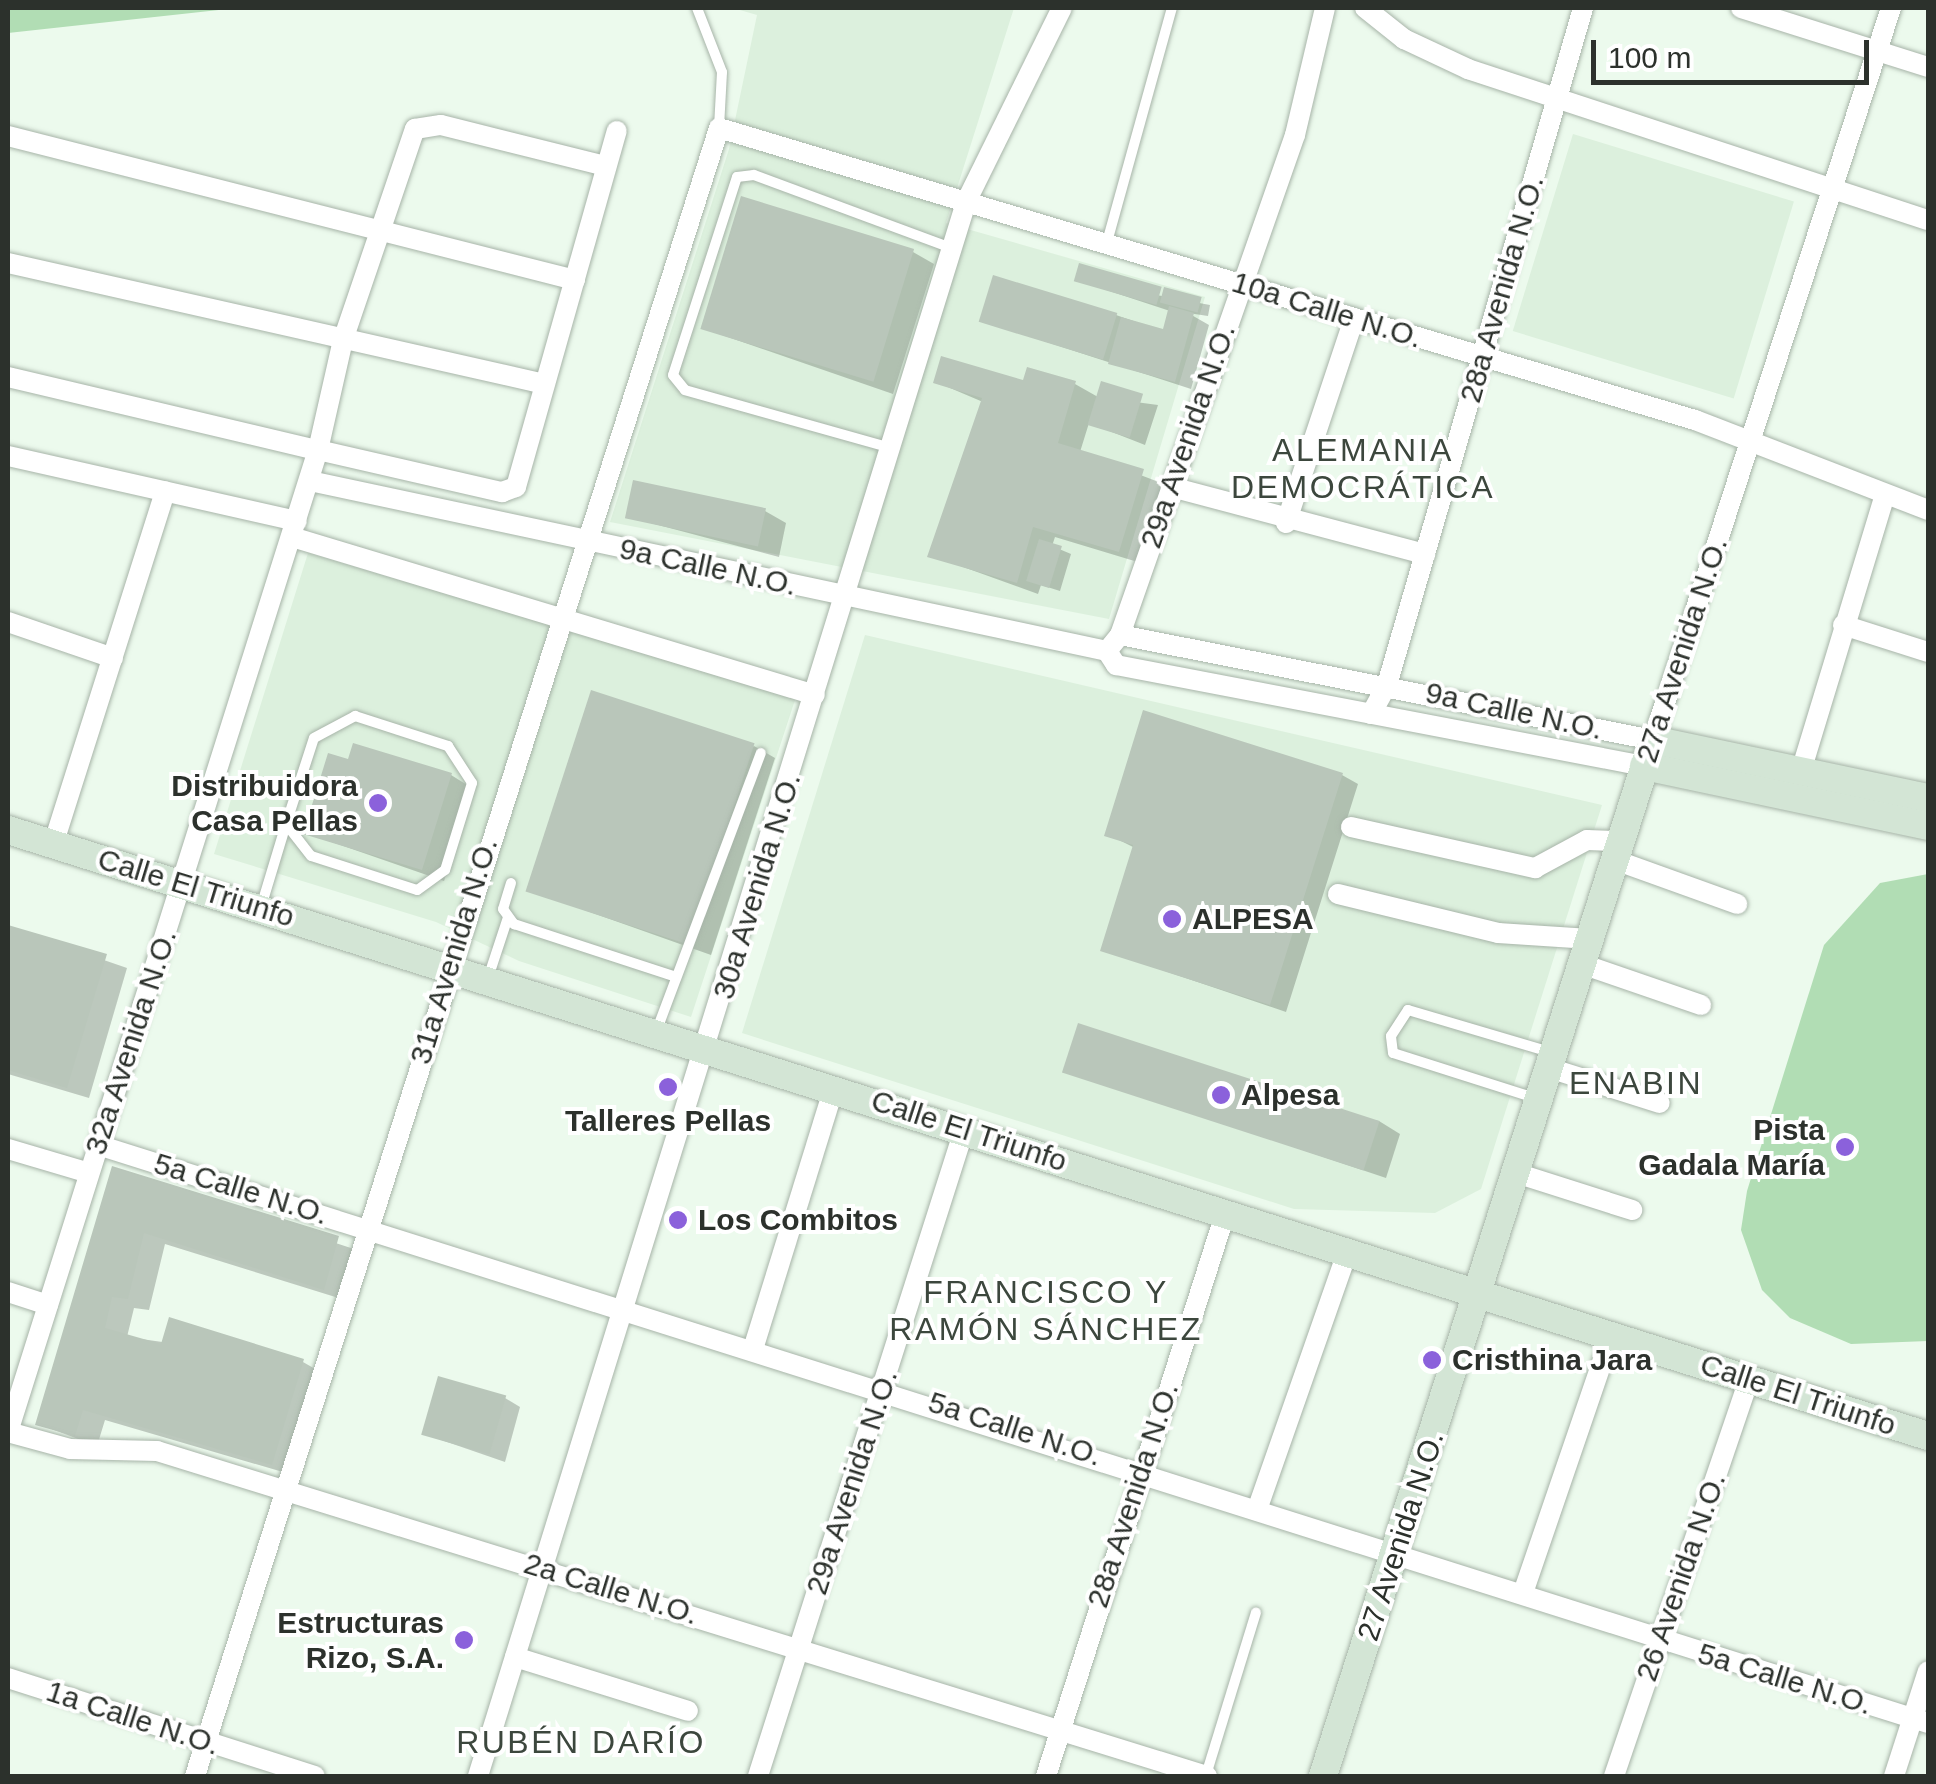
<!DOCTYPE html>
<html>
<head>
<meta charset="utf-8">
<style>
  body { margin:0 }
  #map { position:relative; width:1936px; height:1784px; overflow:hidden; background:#ecfaed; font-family:Arial,sans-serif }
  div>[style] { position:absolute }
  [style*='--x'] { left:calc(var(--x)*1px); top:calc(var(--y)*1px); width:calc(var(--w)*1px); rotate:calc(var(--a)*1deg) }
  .built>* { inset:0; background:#dcf0dd; transform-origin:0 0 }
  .green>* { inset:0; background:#b1ddb4 }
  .shadow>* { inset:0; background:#0003 }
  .building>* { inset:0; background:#b9c6ba; transform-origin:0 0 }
  .roads { filter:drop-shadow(0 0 2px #a7b4a8) drop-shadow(0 0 2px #a7b4a8) }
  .lane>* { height:10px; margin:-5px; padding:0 5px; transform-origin:5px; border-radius:5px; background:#fff }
  .street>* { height:20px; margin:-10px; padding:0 10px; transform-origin:10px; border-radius:10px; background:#fff }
  .secondary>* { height:28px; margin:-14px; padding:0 14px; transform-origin:14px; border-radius:14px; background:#d3e5d5 }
  .dots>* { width:28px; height:28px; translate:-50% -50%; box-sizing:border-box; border:5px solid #fff; border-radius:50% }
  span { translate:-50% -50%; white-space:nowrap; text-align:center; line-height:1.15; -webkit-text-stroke:8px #fff; paint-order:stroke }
  .street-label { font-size:30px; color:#2c312c }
  .poi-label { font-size:30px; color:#2c312c; font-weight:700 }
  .right { translate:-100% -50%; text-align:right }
  .left { translate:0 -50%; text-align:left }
  .neighbourhood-label { font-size:32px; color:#3c473d; letter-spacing:2.5px }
  .frame { position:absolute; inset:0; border:10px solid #2c312c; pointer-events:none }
  .scale { position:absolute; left:1591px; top:40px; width:278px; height:45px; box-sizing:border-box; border:5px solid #2c312c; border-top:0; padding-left:12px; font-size:30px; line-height:35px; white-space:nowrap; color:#2c312c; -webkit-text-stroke:8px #fff; paint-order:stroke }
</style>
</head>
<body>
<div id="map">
  <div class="built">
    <i style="clip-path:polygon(733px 8px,1014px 8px,946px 223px,1205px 297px,1109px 619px,610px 522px,729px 149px,757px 15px)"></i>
    <i style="left:1573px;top:134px;width:231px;height:206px;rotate:17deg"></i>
    <i style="clip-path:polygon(308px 553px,796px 697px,691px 1017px,519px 961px,436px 922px,214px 854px)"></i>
    <i style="clip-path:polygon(865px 635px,1602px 805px,1481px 1189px,1435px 1213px,1294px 1209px,742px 1033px)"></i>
  </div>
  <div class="green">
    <i style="clip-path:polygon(8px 8px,237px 8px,8px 33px)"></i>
    <i style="clip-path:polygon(1928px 874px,1928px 1341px,1851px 1344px,1790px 1318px,1762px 1290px,1741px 1230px,1747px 1191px,1824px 945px,1880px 883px)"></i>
  </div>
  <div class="shadow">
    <i style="clip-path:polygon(913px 252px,934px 264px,893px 394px,702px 328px)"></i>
    <i style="clip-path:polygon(1076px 280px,1210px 305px,1208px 316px,1188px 313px,1209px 325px,1191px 389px,982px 321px,1116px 315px,1165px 332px,1170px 311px)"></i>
    <i style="clip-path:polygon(936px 382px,1075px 384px,1098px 397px,1158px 405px,1145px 445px,1089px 423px,1080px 452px,1164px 484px,1141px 563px,1055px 537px,1052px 546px,1071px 554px,1060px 591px,1041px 585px,1038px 594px,930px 555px,983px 402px)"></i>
    <i style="clip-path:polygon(765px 511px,786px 523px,779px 557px,628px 517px)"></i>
    <i style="clip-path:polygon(754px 746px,775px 758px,711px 955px,528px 890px)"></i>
    <i style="clip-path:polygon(451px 775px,472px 788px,444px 881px,306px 833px)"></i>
    <i style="clip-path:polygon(1342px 775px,1358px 784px,1286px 1012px,1103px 950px,1135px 848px,1107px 834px)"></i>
    <i style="clip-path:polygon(8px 927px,127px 968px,89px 1098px,8px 1074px)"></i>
    <i style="clip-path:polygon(1065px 1070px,1379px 1121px,1400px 1134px,1386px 1178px)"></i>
    <i style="clip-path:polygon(113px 1170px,360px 1251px,345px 1300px,165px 1244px,149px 1310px,134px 1308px,127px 1337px,303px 1362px,324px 1374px,293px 1475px,105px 1420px,97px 1446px,38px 1424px)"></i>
    <i style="clip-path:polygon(505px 1398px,520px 1407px,505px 1462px,424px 1434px)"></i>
  </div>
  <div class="building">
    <i style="left:741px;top:196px;width:181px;height:139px;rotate:17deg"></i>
    <i style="left:1079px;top:263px;width:86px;height:19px;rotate:16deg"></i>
    <i style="left:993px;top:275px;width:130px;height:49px;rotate:17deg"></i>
    <i style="left:1164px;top:287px;width:39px;height:16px;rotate:15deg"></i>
    <i style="clip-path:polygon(1169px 306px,1194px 313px,1175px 382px,1108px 364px,1121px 317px,1163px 329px)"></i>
    <i style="clip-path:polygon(941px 356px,1023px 380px,1027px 367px,1076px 381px,1058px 443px,1144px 469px,1119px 552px,1033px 527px,1017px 583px,927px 557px,982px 398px,933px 383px)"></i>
    <i style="left:1101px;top:381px;width:44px;height:46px;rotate:17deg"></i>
    <i style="left:633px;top:480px;width:136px;height:39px;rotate:12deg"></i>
    <i style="left:1039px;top:539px;width:24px;height:44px;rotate:17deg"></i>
    <i style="left:591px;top:690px;width:172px;height:212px;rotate:18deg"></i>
    <i style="clip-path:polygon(1143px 710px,1343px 773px,1270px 1005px,1100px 951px,1133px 845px,1104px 836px)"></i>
    <i style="clip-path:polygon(353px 743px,452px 773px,422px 870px,303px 834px,328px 753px,348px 759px)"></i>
    <i style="clip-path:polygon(8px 925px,107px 954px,67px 1088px,8px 1070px)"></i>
    <i style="left:1078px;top:1023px;width:317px;height:52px;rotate:18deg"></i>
    <i style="clip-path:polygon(112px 1166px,339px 1236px,324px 1290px,144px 1233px,128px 1299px,112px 1297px,105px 1328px,161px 1344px,169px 1317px,304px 1359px,272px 1465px,83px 1410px,75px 1436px,35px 1425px)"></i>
    <i style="left:438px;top:1376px;width:71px;height:61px;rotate:16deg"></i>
  </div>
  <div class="roads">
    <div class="lane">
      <i style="--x:697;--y:8;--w:69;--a:68.7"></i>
      <i style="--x:722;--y:72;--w:56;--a:93.1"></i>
      <i style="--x:1107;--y:242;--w:243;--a:-74.5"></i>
      <i style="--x:891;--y:448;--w:214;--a:-164.3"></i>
      <i style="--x:685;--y:390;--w:19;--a:-129"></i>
      <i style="--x:673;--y:375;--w:208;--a:-72.1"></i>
      <i style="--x:737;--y:177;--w:17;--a:-7"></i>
      <i style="--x:754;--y:175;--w:210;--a:20.3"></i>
      <i style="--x:355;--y:716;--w:98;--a:17.9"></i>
      <i style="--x:448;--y:746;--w:44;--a:57"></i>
      <i style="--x:472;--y:783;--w:91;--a:107.2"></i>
      <i style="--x:445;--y:870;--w:34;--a:144"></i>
      <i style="--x:417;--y:890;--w:111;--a:-162.2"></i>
      <i style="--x:311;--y:856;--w:41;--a:-128"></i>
      <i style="--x:286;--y:824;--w:90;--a:-72"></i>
      <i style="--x:314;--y:738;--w:47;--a:-28.2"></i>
      <i style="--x:511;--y:883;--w:27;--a:107"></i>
      <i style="--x:503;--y:909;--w:19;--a:54"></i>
      <i style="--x:514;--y:924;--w:170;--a:18.1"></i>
      <i style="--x:261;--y:907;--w:87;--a:-73.2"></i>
      <i style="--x:488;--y:978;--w:64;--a:-71.8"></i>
      <i style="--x:656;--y:1032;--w:298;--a:-69.4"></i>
      <i style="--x:1538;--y:1099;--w:152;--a:-162.4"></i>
      <i style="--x:1393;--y:1053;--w:17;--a:-97"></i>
      <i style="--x:1391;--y:1036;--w:31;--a:-57"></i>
      <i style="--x:1408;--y:1010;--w:151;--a:16.5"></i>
      <i style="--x:1206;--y:1775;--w:170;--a:-72.9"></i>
    </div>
    <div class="street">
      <i style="--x:1365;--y:8;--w:50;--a:38.5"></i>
      <i style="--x:1404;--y:39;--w:71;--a:25.1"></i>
      <i style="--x:1468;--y:69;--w:484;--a:18.2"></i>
      <i style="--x:1741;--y:8;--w:196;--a:17.5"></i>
      <i style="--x:8;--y:136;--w:585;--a:14.25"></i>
      <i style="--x:8;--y:263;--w:550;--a:12.7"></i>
      <i style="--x:8;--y:377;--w:318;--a:13.3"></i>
      <i style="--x:318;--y:450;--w:113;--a:-77.2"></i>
      <i style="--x:343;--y:340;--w:223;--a:-71.2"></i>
      <i style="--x:415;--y:129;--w:26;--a:-9"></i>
      <i style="--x:441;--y:125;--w:170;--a:14"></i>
      <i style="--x:8;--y:456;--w:296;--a:12.7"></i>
      <i style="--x:310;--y:481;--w:815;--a:12.04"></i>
      <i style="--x:1107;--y:651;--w:21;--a:-51"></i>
      <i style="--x:1120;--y:635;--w:543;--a:11.14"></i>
      <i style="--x:1653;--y:740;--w:770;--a:-71.99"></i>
      <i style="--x:1171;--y:487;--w:263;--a:14.8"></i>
      <i style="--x:1286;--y:523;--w:216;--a:-71.6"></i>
      <i style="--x:292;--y:537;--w:546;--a:16.81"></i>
      <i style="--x:8;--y:622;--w:111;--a:18.9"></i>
      <i style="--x:1843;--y:625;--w:89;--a:17.6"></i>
      <i style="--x:1120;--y:635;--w:530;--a:-70.71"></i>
      <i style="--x:1295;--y:135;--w:130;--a:-76.7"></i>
      <i style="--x:1107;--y:651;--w:17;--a:57"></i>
      <i style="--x:1116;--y:665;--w:538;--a:10.83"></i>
      <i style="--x:1371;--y:714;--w:33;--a:-61"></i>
      <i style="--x:1387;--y:685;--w:705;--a:-73.85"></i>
      <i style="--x:1801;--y:771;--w:289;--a:-73.1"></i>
      <i style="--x:1351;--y:827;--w:189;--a:12.6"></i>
      <i style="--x:1535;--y:868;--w:59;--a:-28.3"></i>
      <i style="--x:1587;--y:840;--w:33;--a:2"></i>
      <i style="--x:53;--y:845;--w:371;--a:-72.4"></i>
      <i style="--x:1615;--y:860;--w:130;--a:19.8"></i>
      <i style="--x:1338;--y:894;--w:165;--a:13.7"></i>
      <i style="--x:1498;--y:933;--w:92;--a:3.7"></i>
      <i style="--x:1582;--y:964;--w:126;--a:19"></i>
      <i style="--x:1549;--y:1068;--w:116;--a:17.5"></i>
      <i style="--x:98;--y:1145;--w:1919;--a:17.53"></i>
      <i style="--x:8;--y:1149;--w:84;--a:16.5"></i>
      <i style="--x:1516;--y:1173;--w:122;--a:17.7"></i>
      <i style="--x:8;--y:1292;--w:42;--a:18"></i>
      <i style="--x:754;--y:1346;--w:270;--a:-72.8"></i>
      <i style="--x:8;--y:1432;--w:1030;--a:-72.48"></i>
      <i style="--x:318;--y:450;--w:189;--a:12.9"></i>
      <i style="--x:502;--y:492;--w:15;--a:-20"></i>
      <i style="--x:516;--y:487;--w:370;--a:-74.2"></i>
      <i style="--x:8;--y:1432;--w:64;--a:15.3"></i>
      <i style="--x:70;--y:1449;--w:87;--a:1.3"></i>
      <i style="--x:157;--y:1451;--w:1099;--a:17.2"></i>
      <i style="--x:1258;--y:1507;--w:269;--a:-70.7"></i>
      <i style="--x:1523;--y:1593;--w:272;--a:-71.1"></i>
      <i style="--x:515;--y:1657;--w:181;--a:17.3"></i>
      <i style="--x:8;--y:1678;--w:322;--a:17.7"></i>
      <i style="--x:195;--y:1776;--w:1729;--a:-72.36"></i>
      <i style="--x:719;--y:128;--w:1019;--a:16.66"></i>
      <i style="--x:1695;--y:420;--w:250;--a:21.1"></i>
      <i style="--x:478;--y:1776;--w:1648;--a:-72.77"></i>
      <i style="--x:966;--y:202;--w:216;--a:-63.7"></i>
      <i style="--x:758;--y:1776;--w:678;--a:-72.31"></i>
      <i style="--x:1046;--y:1776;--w:590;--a:-72.33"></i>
      <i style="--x:1614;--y:1776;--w:419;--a:-71.2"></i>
      <i style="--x:1894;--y:1776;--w:110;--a:-72.1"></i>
    </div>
    <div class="secondary">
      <i style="--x:1644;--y:766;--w:290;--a:11.9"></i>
      <i style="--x:8;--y:830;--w:2013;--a:17.52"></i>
      <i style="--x:1323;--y:1776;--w:1087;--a:-72.33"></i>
      <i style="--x:1653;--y:740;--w:281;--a:11.9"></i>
    </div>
  </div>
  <div class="dots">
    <i style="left:378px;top:803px;background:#8b61db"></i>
    <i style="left:1172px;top:919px;background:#8b61db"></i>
    <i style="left:668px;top:1087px;background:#8b61db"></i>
    <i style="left:1221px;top:1095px;background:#8b61db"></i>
    <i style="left:1845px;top:1147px;background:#8b61db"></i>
    <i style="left:678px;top:1220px;background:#8b61db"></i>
    <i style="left:1432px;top:1360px;background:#8b61db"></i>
    <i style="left:464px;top:1640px;background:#8b61db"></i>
  </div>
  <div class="street-label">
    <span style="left:1502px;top:289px;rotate:-74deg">28a Avenida N.O.</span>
    <span style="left:1327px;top:310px;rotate:17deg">10a Calle N.O.</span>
    <span style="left:1188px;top:436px;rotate:-71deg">29a Avenida N.O.</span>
    <span style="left:708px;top:567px;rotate:12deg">9a Calle N.O.</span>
    <span style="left:1682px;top:650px;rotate:-72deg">27a Avenida N.O.</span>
    <span style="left:1514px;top:711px;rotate:12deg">9a Calle N.O.</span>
    <span style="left:757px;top:886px;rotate:-73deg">30a Avenida N.O.</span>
    <span style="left:196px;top:888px;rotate:17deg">Calle El Triunfo</span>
    <span style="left:454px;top:951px;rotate:-73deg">31a Avenida N.O.</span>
    <span style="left:131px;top:1042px;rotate:-72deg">32a Avenida N.O.</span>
    <span style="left:969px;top:1131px;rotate:18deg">Calle El Triunfo</span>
    <span style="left:241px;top:1189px;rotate:17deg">5a Calle N.O.</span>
    <span style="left:1798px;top:1395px;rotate:18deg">Calle El Triunfo</span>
    <span style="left:1015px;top:1429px;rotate:18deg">5a Calle N.O.</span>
    <span style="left:852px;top:1482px;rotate:-72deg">29a Avenida N.O.</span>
    <span style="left:1133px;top:1495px;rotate:-72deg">28a Avenida N.O.</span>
    <span style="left:1401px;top:1536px;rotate:-72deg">27 Avenida N.O.</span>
    <span style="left:1681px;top:1577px;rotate:-71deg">26 Avenida N.O.</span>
    <span style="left:611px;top:1589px;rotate:17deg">2a Calle N.O.</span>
    <span style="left:1785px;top:1679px;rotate:17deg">5a Calle N.O.</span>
    <span style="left:133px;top:1718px;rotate:18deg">1a Calle N.O.</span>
  </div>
  <div class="poi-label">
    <span class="right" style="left:358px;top:803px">Distribuidora<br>Casa Pellas</span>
    <span class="left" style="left:1192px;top:919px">ALPESA</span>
    <span class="left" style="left:1241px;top:1095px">Alpesa</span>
    <span style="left:668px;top:1121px">Talleres Pellas</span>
    <span class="right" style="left:1825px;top:1147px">Pista<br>Gadala María</span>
    <span class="left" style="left:698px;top:1220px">Los Combitos</span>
    <span class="left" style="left:1452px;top:1360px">Cristhina Jara</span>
    <span class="right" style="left:444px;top:1640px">Estructuras<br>Rizo, S.A.</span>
  </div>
  <div class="neighbourhood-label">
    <span style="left:1363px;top:469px">ALEMANIA<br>DEMOCRÁTICA</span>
    <span style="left:1636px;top:1083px">ENABIN</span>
    <span style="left:1046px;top:1311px">FRANCISCO Y<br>RAMÓN SÁNCHEZ</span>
    <span style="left:581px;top:1742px">RUBÉN DARÍO</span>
  </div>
  <div class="frame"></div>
  <div class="scale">100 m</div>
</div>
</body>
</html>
